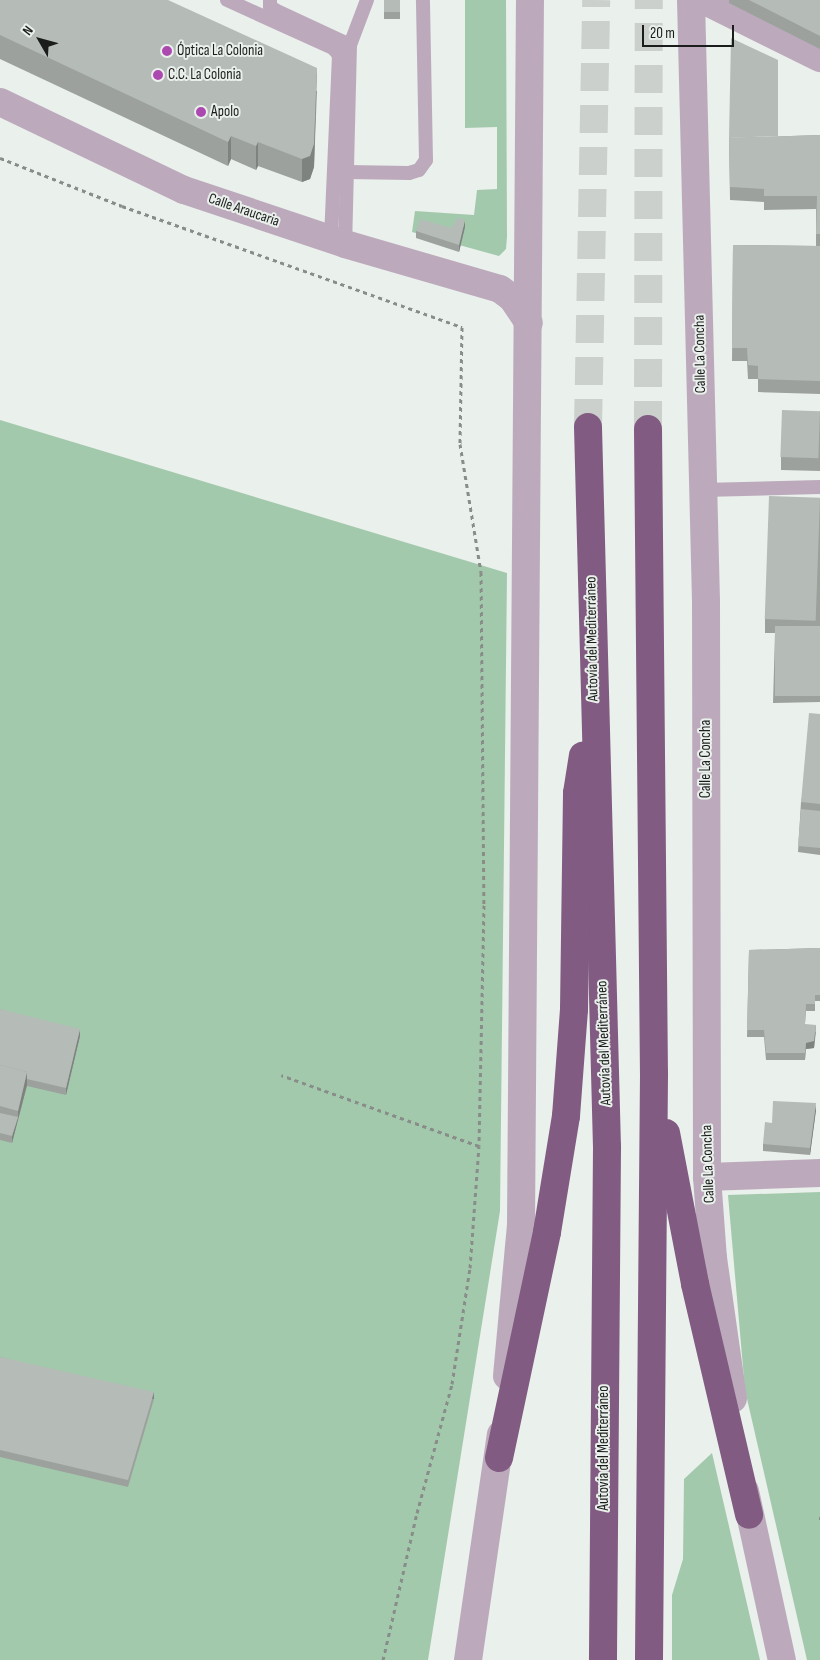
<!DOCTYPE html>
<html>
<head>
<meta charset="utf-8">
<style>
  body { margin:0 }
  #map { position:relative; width:820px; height:1660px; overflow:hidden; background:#eaf0eb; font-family:"Sofia Sans Condensed",sans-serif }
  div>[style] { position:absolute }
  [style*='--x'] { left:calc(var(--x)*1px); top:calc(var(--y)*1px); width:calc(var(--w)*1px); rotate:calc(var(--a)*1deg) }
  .green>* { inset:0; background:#a3c9ad }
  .motorway-tunnel>* { height:28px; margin-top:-14px; transform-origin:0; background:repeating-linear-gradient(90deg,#cbd0cc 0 28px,transparent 0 42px) }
  .path>* { height:3px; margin-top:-1.5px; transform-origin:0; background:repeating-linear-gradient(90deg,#898d8a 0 4px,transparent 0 8px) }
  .service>* { height:14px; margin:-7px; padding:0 7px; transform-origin:7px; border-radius:7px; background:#bcaabc }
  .minor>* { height:28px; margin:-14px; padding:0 14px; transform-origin:14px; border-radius:14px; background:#bcaabc }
  .motorway>* { height:28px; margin:-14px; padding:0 14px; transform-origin:14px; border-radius:14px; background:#815b81 }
  .wall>* { inset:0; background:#9ca19d }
  .shaded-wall>* { inset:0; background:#7f837f; transform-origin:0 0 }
  .building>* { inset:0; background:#b5bbb6; transform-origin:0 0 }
  .dots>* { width:14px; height:14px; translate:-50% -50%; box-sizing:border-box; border:2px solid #eaf0eb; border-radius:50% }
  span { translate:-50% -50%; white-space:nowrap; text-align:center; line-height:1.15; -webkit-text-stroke:4px #eaf0eb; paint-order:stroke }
  .poi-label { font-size:15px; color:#1b1d1c }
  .left { translate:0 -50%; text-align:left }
  .street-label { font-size:15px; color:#1b1d1c }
  .north { position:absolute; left:15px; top:15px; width:50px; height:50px; -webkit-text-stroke:4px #eaf0eb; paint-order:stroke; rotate:308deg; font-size:14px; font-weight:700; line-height:20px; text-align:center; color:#1b1d1c }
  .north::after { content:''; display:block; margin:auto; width:18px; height:22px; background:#1b1d1c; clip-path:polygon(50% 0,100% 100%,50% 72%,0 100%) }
  .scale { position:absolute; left:642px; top:25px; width:92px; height:22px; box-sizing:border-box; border:2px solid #1b1d1c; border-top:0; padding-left:6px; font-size:15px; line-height:18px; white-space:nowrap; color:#1b1d1c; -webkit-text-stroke:4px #eaf0eb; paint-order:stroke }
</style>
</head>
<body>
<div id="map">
  <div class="green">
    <i style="clip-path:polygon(465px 0,506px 0,507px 237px,506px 249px,499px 256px,412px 232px,415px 211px,474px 215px,477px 190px,497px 189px,497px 127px,465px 128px)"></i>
    <i style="clip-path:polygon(0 420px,507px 573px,500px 1211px,428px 1660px,0 1660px)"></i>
    <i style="clip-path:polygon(820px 1192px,820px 1660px,807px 1660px,745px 1390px,728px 1195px)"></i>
    <i style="clip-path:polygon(712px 1453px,760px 1660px,672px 1660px,672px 1595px,683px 1559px,684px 1479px)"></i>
  </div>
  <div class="motorway-tunnel">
    <i style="--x:588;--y:427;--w:427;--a:-88.9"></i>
    <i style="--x:648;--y:429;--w:429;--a:-89.9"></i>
  </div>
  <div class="path">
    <i style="--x:0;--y:158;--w:131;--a:21.5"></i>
    <i style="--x:122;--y:206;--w:361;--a:19.6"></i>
    <i style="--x:462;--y:327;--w:117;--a:91"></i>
    <i style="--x:460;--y:444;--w:130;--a:80.7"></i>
    <i style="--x:481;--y:572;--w:333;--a:89.5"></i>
    <i style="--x:484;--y:905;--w:241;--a:91.2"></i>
    <i style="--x:479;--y:1146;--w:210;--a:-160.3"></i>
    <i style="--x:819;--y:1518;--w:1;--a:0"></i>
    <i style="--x:383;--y:1660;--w:151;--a:-77"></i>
    <i style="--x:417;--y:1513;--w:134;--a:-74.8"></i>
    <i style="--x:452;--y:1384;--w:117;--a:-81.2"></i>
    <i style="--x:470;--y:1268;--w:122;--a:-85.8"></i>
  </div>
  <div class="service">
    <i style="--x:227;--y:0;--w:116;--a:24.4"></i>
    <i style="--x:333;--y:48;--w:9;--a:49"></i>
    <i style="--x:339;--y:55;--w:185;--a:92.5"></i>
    <i style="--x:270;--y:0;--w:7;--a:90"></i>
    <i style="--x:270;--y:7;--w:6;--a:31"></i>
    <i style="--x:275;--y:10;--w:83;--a:25"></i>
    <i style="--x:350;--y:45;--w:199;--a:91.4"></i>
    <i style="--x:350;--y:45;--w:48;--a:-69.3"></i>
    <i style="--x:348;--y:172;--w:61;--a:0.9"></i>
    <i style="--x:409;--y:173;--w:10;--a:-17"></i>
    <i style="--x:419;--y:170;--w:12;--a:-55"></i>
    <i style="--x:426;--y:160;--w:160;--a:-91.1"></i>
    <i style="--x:703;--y:490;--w:117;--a:-1.5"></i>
  </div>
  <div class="minor">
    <i style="--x:691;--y:0;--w:601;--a:88.57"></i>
    <i style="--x:706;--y:601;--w:576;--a:89.9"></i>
    <i style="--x:707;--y:1177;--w:81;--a:85.8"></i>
    <i style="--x:713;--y:1258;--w:142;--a:81.9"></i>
    <i style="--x:703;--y:0;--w:131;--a:26.4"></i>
    <i style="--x:0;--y:102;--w:204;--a:25.6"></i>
    <i style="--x:184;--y:190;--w:170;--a:18.5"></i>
    <i style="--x:345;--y:244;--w:161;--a:16.2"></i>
    <i style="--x:500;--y:289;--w:15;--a:37"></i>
    <i style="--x:512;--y:298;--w:30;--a:56"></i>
    <i style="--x:707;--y:1177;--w:113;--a:-2"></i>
    <i style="--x:507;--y:1376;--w:152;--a:-84.7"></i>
    <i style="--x:521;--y:1225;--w:1225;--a:-89.58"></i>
    <i style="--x:745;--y:1491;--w:173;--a:77.7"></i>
    <i style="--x:468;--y:1660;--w:228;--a:-81.7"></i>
  </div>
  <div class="motorway">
    <i style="--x:588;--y:427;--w:720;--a:88.49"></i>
    <i style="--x:607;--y:1147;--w:513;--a:90.45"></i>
    <i style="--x:648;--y:429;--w:645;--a:89.47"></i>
    <i style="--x:654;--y:1074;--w:586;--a:90.49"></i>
    <i style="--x:666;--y:1133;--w:154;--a:79.1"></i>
    <i style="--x:695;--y:1284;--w:237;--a:76.8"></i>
    <i style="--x:499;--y:1458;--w:231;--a:-78"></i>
    <i style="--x:547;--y:1232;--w:118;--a:-80.7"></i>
    <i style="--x:566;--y:1116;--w:107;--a:-85.7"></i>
    <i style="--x:574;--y:1009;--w:216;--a:-89.2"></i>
    <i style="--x:577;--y:793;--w:38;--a:-81"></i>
  </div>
  <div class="wall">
    <i style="clip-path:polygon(0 0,317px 91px,314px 167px,310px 179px,302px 182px,258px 166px,256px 170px,231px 159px,228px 166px,0 59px)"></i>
    <i style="clip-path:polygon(400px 0,400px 19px,384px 19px,384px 12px)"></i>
    <i style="clip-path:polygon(729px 0,820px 0,820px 49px,729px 3px)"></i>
    <i style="clip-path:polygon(820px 135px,820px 394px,758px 392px,758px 379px,748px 379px,747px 361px,732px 361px,733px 245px,816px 246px,816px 209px,764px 210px,764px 202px,730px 200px,729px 138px)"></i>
    <i style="clip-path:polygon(465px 227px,459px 252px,416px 238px,416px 231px,451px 228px)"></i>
    <i style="clip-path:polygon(820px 411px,820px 471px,781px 470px,781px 457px)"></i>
    <i style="clip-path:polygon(820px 498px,820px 702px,773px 703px,775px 633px,765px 633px,765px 619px)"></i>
    <i style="clip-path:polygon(820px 714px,820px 855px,798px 852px,801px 802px)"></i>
    <i style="clip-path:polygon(820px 948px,820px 1001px,815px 1001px,815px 1011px,806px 1011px,805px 1024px,816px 1032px,814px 1048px,806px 1049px,805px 1060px,766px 1060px,764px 1037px,747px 1037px,749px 950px)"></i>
    <i style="clip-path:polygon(0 1009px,80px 1036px,66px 1095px,27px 1086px,12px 1143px,0 1140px)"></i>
    <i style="clip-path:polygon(816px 1110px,810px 1155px,763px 1151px,763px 1144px,772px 1123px)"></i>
    <i style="clip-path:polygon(0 1357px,154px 1399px,128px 1487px,0 1457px)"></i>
  </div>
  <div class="shaded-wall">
    <i style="clip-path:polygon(317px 68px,314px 167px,310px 179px,302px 182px,302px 159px)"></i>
    <i style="clip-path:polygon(231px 136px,231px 159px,228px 166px,228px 142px)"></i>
    <i style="clip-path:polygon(258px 142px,258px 166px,256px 170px,256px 146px)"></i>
    <i style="clip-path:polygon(465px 220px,465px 227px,459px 252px,459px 245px)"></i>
    <i style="clip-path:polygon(816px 1025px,814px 1048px,806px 1049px,805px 1060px,806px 1043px)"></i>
    <i style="clip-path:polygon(80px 1029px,80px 1036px,66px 1095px,66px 1088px)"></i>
    <i style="clip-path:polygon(27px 1072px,27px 1085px,12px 1143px,12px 1136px,18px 1117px,18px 1111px)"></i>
    <i style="clip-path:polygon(816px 1103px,816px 1110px,810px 1155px,810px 1148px)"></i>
    <i style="left:154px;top:1392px;width:7px;height:92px;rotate:90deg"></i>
  </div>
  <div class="building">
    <i style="clip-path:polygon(0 0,168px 0,317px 68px,314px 144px,310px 156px,302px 159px,258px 142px,256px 146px,231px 136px,228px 142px,0 35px)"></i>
    <i style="left:384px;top:0;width:16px;height:12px"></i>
    <i style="clip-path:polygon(749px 0,820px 0,820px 36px)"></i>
    <i style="clip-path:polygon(731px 38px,778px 60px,778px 136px,729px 138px)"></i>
    <i style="clip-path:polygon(820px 135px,820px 234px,816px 234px,817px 196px,764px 196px,764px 189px,730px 187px,729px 138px)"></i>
    <i style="clip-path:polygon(458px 218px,465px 220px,459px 245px,416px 231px,420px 219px,451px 228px)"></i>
    <i style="clip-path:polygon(733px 245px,820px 246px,820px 381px,758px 379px,758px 366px,748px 365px,747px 348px,732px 348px)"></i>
    <i style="left:782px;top:410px;width:38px;height:47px;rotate:2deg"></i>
    <i style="left:769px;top:496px;width:51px;height:123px;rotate:2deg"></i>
    <i style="left:775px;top:626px;width:45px;height:70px"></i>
    <i style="clip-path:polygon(809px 713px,820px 714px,820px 804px,801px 802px)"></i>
    <i style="clip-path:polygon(801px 809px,820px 811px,820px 848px,798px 846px)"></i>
    <i style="clip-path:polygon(820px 948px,820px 995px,815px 995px,815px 1004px,806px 1004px,805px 1024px,816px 1025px,814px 1041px,806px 1043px,805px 1053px,766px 1053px,764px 1030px,747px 1030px,749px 950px)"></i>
    <i style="clip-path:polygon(0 1009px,80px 1029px,66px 1088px,27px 1079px,27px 1072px,0 1065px)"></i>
    <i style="clip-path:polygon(0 1065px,27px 1072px,18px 1111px,0 1106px)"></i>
    <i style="clip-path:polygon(773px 1101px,816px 1103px,810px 1148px,763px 1144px,765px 1122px,772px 1123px)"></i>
    <i style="clip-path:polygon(0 1113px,18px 1117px,12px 1136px,0 1133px)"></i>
    <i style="clip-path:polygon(0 1357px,154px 1392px,128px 1480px,0 1450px)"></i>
  </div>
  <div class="dots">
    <i style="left:167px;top:51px;background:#ac49b0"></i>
    <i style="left:158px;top:75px;background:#ac49b0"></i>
    <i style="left:201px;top:112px;background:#ac49b0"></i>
  </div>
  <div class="poi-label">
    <span class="left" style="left:177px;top:51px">Óptica La Colonia</span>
    <span class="left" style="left:168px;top:75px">C.C. La Colonia</span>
    <span class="left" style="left:211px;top:112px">Apolo</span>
  </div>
  <div class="street-label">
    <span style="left:244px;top:210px;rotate:19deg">Calle Araucaria</span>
    <span style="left:700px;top:354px;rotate:-91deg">Calle La Concha</span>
    <span style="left:592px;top:639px;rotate:-91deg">Autovía del Mediterráneo</span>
    <span style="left:706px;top:759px;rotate:-90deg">Calle La Concha</span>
    <span style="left:604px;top:1043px;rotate:-92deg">Autovía del Mediterráneo</span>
    <span style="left:708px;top:1164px;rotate:-92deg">Calle La Concha</span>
    <span style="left:604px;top:1448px;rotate:-90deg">Autovía del Mediterráneo</span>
  </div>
  <div class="north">N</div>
  <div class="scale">20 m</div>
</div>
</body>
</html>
